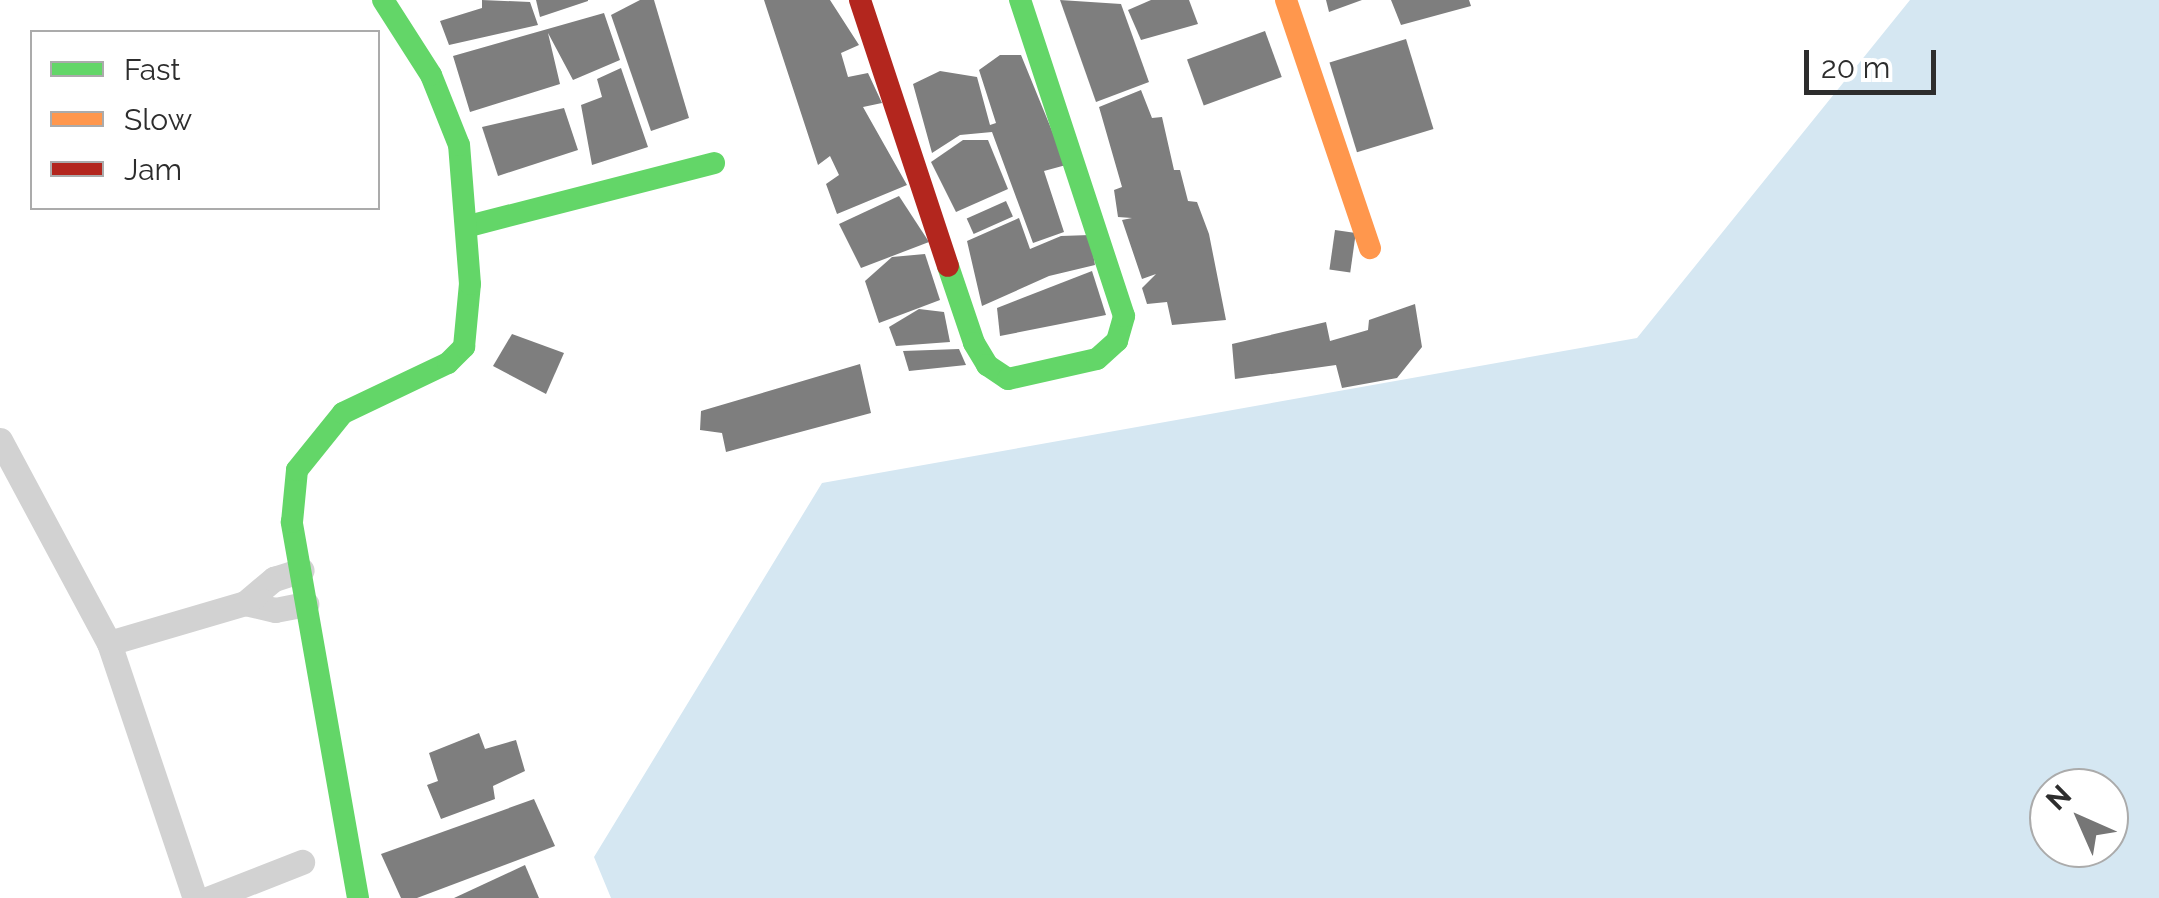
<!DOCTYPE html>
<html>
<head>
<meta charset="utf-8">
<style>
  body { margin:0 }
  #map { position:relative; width:2159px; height:898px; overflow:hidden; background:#fff; font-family:Raleway,sans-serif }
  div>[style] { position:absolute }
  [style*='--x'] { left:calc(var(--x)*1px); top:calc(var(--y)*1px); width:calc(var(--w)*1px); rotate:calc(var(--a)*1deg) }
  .water>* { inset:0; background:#d5e7f2 }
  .building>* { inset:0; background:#7e7e7e; transform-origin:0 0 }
  .lane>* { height:25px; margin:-12.5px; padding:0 12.5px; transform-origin:12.5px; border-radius:12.5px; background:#d2d2d2 }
  .fast>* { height:22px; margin:-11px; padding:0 11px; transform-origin:11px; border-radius:11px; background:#63d668 }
  .slow>* { height:22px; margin:-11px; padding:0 11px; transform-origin:11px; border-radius:11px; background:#ff974d }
  .jam>* { height:22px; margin:-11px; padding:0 11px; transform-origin:11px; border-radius:11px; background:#b3261e }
  span { translate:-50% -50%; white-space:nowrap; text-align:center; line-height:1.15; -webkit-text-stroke:10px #fff; paint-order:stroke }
  .legend { position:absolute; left:30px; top:30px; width:350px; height:180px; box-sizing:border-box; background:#fff; border:2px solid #ababab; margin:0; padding:12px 18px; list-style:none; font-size:30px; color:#2d2d2d }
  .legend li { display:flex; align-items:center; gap:20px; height:50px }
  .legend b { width:50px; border:2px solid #ababab }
  .north { position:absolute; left:2029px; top:768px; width:100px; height:100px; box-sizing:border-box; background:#fff; border:2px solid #ababab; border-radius:50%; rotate:315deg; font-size:28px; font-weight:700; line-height:40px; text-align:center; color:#2d2d2d }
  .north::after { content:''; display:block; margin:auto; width:35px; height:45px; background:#767676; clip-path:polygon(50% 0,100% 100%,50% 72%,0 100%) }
  .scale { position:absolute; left:1804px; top:50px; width:132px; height:45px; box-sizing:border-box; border:5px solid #2d2d2d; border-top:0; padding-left:12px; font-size:30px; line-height:35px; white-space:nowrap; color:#2d2d2d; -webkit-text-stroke:8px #fff; paint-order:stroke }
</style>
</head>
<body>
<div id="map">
  <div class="water">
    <i style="clip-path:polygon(evenodd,1910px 0,2159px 0,2159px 898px,611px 898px,594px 857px,822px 483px,1637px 338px,1910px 0,2049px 788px,2109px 788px,2109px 848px,2049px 848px,2049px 788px)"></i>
  </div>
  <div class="building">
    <i style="clip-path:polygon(482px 0,530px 2px,538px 25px,449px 45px,440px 21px,482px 8px)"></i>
    <i style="clip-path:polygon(536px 0,588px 0,588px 1px,540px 17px)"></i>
    <i style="clip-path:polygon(640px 0,654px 0,689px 118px,651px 131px,611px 15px)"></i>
    <i style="clip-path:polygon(764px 0,830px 0,859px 45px,841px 53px,848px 77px,868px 73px,882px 103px,863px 107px,907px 185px,837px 214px,826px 184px,839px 175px,830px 156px,818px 165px)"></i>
    <i style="clip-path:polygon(1060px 0,1121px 4px,1149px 82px,1096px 102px)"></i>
    <i style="clip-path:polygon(1151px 0,1189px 0,1198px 24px,1141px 40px,1128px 10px)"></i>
    <i style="clip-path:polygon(1326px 0,1362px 0,1329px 12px)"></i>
    <i style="clip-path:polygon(1391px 0,1469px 0,1471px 6px,1401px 25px)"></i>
    <i style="clip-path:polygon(604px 13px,620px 60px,573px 80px,548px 33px,560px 84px,470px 112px,453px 56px)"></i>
    <i style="left:1265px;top:31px;width:49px;height:83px;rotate:70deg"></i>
    <i style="left:1406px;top:39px;width:94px;height:80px;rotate:73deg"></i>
    <i style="clip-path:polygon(1000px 55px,1021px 55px,1066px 165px,1044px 171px,1064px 232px,1033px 243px,992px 132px,960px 135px,932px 153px,913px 84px,940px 71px,977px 77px,990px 125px,996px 123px,979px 70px)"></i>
    <i style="clip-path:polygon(621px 68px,648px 147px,592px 165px,581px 105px,602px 97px,597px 79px)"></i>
    <i style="clip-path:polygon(1141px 90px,1152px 118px,1162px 117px,1174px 170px,1180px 170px,1188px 201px,1197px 202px,1209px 234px,1226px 320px,1172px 325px,1167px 302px,1147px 304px,1142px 288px,1156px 274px,1142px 279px,1122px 220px,1132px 218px,1118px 217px,1114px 190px,1122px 187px,1099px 107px)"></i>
    <i style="clip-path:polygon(564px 108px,578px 150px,498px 176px,482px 127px)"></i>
    <i style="clip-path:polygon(963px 140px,988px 140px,1008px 189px,956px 212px,931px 162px)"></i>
    <i style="clip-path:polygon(899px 196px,929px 242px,861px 268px,839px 224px)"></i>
    <i style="left:1006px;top:201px;width:17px;height:43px;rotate:66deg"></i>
    <i style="clip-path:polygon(1019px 218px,1030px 249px,1061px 236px,1090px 235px,1095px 265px,1049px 276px,982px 306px,967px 241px)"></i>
    <i style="left:1335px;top:230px;width:21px;height:40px;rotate:8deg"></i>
    <i style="clip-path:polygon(925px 254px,940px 300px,879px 323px,865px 281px,892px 257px)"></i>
    <i style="clip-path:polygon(1092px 271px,1106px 315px,1000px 336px,997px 308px)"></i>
    <i style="clip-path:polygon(1415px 304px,1422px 347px,1397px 378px,1342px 388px,1336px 365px,1235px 379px,1232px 344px,1326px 322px,1330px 341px,1368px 330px,1369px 320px)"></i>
    <i style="clip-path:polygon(919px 309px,944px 312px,950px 342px,896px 346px,889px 327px)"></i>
    <i style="clip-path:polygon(512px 334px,564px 353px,546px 394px,493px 366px)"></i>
    <i style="clip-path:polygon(959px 349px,966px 365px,909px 371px,903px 351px)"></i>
    <i style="clip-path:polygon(860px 364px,871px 413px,726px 452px,722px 433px,700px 430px,701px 411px)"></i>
    <i style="clip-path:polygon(479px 733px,485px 749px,516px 740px,525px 771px,493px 786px,495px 799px,441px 819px,427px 785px,438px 781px,429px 753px)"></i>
    <i style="clip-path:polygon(534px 799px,555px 846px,417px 898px,401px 898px,381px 854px)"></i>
    <i style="clip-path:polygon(525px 865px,539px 898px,454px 898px)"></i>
  </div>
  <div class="lane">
    <i style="--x:0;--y:440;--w:230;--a:61.8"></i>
    <i style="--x:109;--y:643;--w:269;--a:71.4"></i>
    <i style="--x:245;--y:603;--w:31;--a:13"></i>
    <i style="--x:275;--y:610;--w:32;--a:-11"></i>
    <i style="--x:109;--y:643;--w:142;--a:-16.4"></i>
    <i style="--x:245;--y:603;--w:38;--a:-40"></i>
    <i style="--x:274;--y:579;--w:29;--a:-18"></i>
    <i style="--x:210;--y:898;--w:99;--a:-21.4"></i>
  </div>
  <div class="fast">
    <i style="--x:469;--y:226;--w:253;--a:-14.4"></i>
    <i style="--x:948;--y:266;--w:81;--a:71.3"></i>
    <i style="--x:974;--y:343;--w:26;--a:59"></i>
    <i style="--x:987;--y:365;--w:25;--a:34"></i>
    <i style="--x:1008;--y:379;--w:91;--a:-12.7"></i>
    <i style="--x:1097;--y:359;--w:27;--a:-42"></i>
    <i style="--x:1117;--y:341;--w:26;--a:-74"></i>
    <i style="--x:1124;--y:316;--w:333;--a:-108.2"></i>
    <i style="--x:358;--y:898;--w:382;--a:-100"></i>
    <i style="--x:292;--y:522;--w:52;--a:-84.5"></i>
    <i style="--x:297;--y:470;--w:73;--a:-51.1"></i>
    <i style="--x:343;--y:413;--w:116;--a:-25.5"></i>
    <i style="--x:448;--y:363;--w:23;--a:-45"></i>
    <i style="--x:464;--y:347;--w:63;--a:-84.6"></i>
    <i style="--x:470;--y:284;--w:139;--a:-94.5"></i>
    <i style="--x:459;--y:145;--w:75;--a:-111.8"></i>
    <i style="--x:431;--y:75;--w:89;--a:-122.6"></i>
  </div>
  <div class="slow">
    <i style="--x:1286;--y:0;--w:262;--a:71.3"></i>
  </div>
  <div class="jam">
    <i style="--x:860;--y:0;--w:280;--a:71.7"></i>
  </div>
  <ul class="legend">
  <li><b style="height:12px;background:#63d668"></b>Fast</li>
  <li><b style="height:12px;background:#ff974d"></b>Slow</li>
  <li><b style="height:12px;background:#b3261e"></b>Jam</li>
  </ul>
  <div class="north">N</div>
  <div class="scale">20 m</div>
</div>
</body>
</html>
